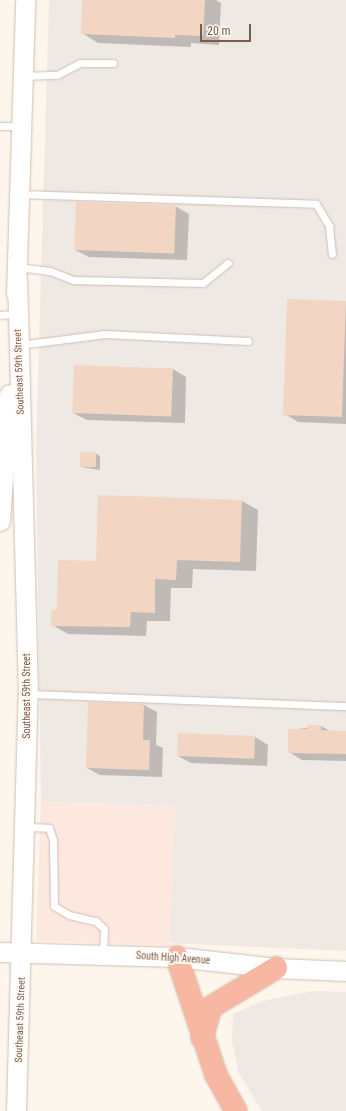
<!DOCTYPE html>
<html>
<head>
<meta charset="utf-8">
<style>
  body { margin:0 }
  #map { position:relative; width:346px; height:1111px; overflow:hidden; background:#fdf6ec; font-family:"Roboto Condensed",sans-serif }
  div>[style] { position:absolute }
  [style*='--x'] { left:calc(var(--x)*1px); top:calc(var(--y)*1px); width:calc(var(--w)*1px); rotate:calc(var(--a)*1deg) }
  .commercial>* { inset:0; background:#fde8e0; transform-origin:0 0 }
  .industrial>* { inset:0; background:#efe9e4 }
  .shadow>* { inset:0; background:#0003 }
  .building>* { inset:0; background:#f3d5c3; transform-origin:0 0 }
  .roads { filter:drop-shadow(0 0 1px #d1beb0) drop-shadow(0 0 1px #d1beb0) }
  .lane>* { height:7px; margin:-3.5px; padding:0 3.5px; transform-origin:3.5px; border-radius:3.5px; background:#fff }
  .secondary>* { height:19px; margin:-9.5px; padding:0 9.5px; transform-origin:9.5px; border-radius:9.5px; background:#fff }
  .highway>* { height:22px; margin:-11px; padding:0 11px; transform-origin:11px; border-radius:11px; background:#f7b7a3 }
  span { translate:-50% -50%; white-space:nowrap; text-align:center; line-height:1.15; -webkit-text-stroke:4px #fffaf3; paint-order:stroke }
  .street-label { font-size:10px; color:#7a5c4d }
  .scale { position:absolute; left:200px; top:24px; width:51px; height:18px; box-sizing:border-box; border:2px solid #7a5c4d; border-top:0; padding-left:5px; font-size:12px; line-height:14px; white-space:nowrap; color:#7a5c4d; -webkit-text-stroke:3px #fffaf3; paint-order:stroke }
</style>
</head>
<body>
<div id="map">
  <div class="commercial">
    <i style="left:41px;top:802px;width:134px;height:139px;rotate:2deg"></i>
  </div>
  <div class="industrial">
    <i style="clip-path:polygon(49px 0,346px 0,346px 951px,170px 943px,175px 806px,41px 802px,36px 448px)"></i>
    <i style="clip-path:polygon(312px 991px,346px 992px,346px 1111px,262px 1111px,238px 1072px,232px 1041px,233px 1014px,262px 1001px)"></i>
  </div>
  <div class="shadow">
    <i style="clip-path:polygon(83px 0,216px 0,221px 3px,219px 45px,191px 43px,191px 47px,98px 43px,82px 33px)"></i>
    <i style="clip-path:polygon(175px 206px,189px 214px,187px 260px,89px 257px,75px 250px)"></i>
    <i style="clip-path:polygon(346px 302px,346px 424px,298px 422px,285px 414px)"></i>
    <i style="clip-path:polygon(75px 366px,173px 369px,186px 377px,185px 423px,87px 420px,73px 413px)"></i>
    <i style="clip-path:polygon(95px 453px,100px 456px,100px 470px,81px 467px)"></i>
    <i style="clip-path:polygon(242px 501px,258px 510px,256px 571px,193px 569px,192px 588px,171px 588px,170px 621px,147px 621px,146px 636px,68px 634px,52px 625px,58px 611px,97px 562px)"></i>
    <i style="clip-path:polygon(89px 703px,144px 705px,157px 712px,156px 745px,163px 748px,162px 777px,100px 775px,87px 768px)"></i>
    <i style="clip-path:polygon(321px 726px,330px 731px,346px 732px,346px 761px,302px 760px,289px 752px,289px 730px)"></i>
    <i style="clip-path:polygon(255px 737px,268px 745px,267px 766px,191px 763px,178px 756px)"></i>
  </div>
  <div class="building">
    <i style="clip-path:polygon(82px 0,205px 0,203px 36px,175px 35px,175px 38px,81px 34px)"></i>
    <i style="left:76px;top:202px;width:100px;height:48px;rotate:2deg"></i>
    <i style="left:287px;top:299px;width:59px;height:116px;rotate:2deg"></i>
    <i style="left:74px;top:365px;width:99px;height:48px;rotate:2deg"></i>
    <i style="left:80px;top:452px;width:16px;height:15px"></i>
    <i style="clip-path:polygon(98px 495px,242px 500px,240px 562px,177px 560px,176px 580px,155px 579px,155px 613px,131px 612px,130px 627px,51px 626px,51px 610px,57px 610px,58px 560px,96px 561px)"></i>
    <i style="clip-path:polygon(88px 702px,144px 704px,143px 740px,150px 740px,149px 770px,86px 768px)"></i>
    <i style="clip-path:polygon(307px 725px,321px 725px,321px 730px,346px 731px,346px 754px,288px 753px,288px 729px,307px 729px)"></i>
    <i style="left:178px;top:733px;width:77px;height:23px;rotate:2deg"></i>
  </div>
  <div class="roads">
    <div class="lane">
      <i style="--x:23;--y:76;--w:34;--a:-2"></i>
      <i style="--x:57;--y:75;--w:26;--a:-28"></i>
      <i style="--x:80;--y:63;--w:33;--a:0"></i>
      <i style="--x:0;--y:126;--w:21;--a:0"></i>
      <i style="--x:19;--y:194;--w:297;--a:1.9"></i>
      <i style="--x:316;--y:204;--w:26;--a:59"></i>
      <i style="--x:329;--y:226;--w:28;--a:84"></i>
      <i style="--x:17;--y:267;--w:33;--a:7"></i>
      <i style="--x:50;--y:271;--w:25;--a:21"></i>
      <i style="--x:73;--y:280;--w:130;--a:1.3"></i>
      <i style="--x:203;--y:283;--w:32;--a:-39"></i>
      <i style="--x:0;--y:315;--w:14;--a:-4"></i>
      <i style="--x:19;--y:345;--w:87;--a:-7.3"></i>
      <i style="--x:105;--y:334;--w:143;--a:2.8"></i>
      <i style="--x:28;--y:694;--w:318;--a:2.2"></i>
      <i style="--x:26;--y:827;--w:23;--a:2"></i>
      <i style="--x:49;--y:828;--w:13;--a:72"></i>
      <i style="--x:53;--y:840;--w:66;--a:89.1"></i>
      <i style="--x:54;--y:906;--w:17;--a:31"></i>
      <i style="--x:69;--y:915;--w:28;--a:13"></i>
      <i style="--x:96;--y:921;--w:11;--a:45"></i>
      <i style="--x:104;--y:929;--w:25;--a:92"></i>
    </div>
    <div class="secondary">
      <i style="--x:16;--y:294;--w:294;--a:-88.2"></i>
      <i style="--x:0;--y:521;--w:127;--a:-85.9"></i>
      <i style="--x:0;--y:952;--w:177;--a:1.6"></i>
      <i style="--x:177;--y:957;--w:100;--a:6.3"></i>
      <i style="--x:276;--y:968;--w:70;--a:2.5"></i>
      <i style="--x:16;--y:1111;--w:417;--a:-88.4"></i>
      <i style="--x:28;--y:694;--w:413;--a:-91.5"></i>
    </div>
    <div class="highway">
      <i style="--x:177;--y:957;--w:124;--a:71.7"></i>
      <i style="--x:216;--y:1075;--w:41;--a:60.9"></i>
      <i style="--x:202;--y:1038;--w:32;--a:-74"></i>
      <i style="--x:211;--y:1007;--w:76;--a:-31"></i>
    </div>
  </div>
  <div class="street-label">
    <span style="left:19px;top:372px;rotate:-92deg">Southeast 59th Street</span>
    <span style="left:27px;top:696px;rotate:-90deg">Southeast 59th Street</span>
    <span style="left:173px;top:958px;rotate:4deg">South High Avenue</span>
    <span style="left:20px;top:1020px;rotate:-88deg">Southeast 59th Street</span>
  </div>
  <div class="scale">20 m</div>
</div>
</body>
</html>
